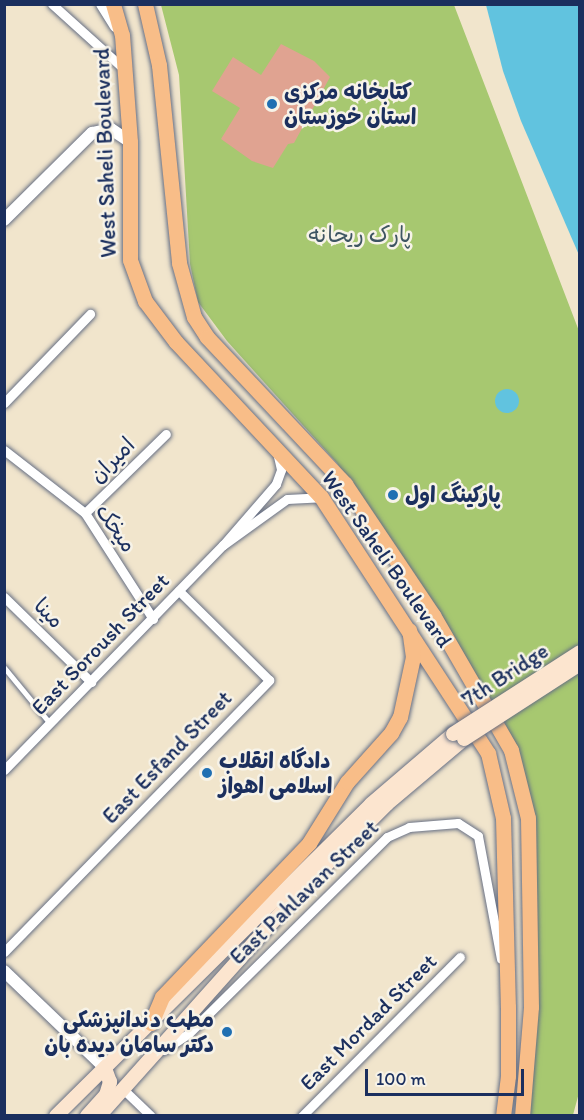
<!DOCTYPE html>
<html>
<head>
<meta charset="utf-8">
<style>
  body { margin:0 }
  #map { position:relative; width:584px; height:1120px; overflow:hidden; background:#f1e5cc; font-family:Itim,"Playpen Sans Arabic",sans-serif }
  div>[style] { position:absolute }
  [style*='--x'] { left:calc(var(--x)*1px); top:calc(var(--y)*1px); width:calc(var(--w)*1px); rotate:calc(var(--a)*1deg) }
  .green>* { inset:0; background:#a7c870 }
  .water>* { inset:0; background:#61c3df }
  .round { border-radius:50% }
  .building>* { inset:0; background:#e0a391 }
  .roads { filter:drop-shadow(0 0 2px #666f84) drop-shadow(0 0 2px #666f84) }
  .service>* { height:4.5px; margin:-2.25px; padding:0 2.25px; transform-origin:2.25px; border-radius:2.25px; background:#fff }
  .minor>* { height:9px; margin:-4.5px; padding:0 4.5px; transform-origin:4.5px; border-radius:4.5px; background:#fff }
  .tertiary>* { height:12px; margin:-6px; padding:0 6px; transform-origin:6px; border-radius:6px; background:#fff }
  .secondary>* { height:14px; margin:-7px; padding:0 7px; transform-origin:7px; border-radius:7px; background:#fce5cf }
  .primary>* { height:15px; margin:-7.5px; padding:0 7.5px; transform-origin:7.5px; border-radius:7.5px; background:#f8bd88 }
  .bridges { filter:drop-shadow(0 0 2px #666f84) drop-shadow(0 0 2px #666f84) }
  .secondary-bridge>* { height:14px; margin:-7px; padding:0 7px; transform-origin:7px; border-radius:7px; background:#fce5cf }
  .dots>* { width:16px; height:16px; translate:-50% -50%; box-sizing:border-box; border:3px solid #f7f3e8; border-radius:50% }
  span { translate:-50% -50%; white-space:nowrap; text-align:center; line-height:1.15; -webkit-text-stroke:5px #f7f3e8; paint-order:stroke }
  .poi-label { font-size:22px; color:#1b2f5e; font-weight:700 }
  .left { translate:0 -50%; text-align:left }
  .right { translate:-100% -50%; text-align:right }
  .street-label { font-size:22px; color:#1b2f5e }
  .park-label { font-size:22px; color:#3e5562 }
  .frame { position:absolute; inset:0; border:6px solid #1b2f5e; pointer-events:none }
  .scale { position:absolute; left:365px; top:1069px; width:159px; height:27px; box-sizing:border-box; border:3px solid #1b2f5e; border-top:0; padding-left:8px; font-size:18px; line-height:21px; white-space:nowrap; color:#1b2f5e; -webkit-text-stroke:4px #f7f3e8; paint-order:stroke }
</style>
</head>
<body>
<div id="map">
  <div class="green">
    <i style="clip-path:polygon(161px 5px,454px 5px,579px 331px,580px 1089px,573px 1115px,530px 1115px,533px 1015px,525px 790px,436px 613px,337px 463px,227px 341px,198px 302px,190px 264px,179px 75px)"></i>
  </div>
  <div class="water">
    <i style="clip-path:polygon(486px 5px,579px 5px,579px 255px,521px 121px,503px 71px)"></i>
    <i class="round" style="left:495px;top:389px;width:24px;height:24px"></i>
  </div>
  <div class="building">
    <i style="clip-path:polygon(281px 44px,314px 61px,330px 77px,294px 143px,288px 144px,273px 168px,252px 161px,221px 139px,240px 108px,212px 91px,233px 57px,261px 75px)"></i>
  </div>
  <div class="roads">
    <div class="service">
      <i style="--x:4;--y:667;--w:72;--a:50.6"></i>
    </div>
    <div class="minor">
      <i style="--x:52;--y:4;--w:98;--a:42.1"></i>
      <i style="--x:4;--y:403;--w:124;--a:-46"></i>
      <i style="--x:4;--y:450;--w:103;--a:37.9"></i>
      <i style="--x:85;--y:513;--w:126;--a:57.3"></i>
      <i style="--x:277;--y:452;--w:18;--a:77"></i>
      <i style="--x:281;--y:470;--w:15;--a:110"></i>
      <i style="--x:276;--y:484;--w:81;--a:131"></i>
      <i style="--x:223;--y:545;--w:79;--a:-35.7"></i>
      <i style="--x:287;--y:499;--w:34;--a:-3"></i>
      <i style="--x:85;--y:513;--w:113;--a:-44.3"></i>
      <i style="--x:4;--y:597;--w:122;--a:44.3"></i>
      <i style="--x:4;--y:770;--w:314;--a:-45.8"></i>
      <i style="--x:4;--y:952;--w:380;--a:-45.7"></i>
      <i style="--x:269;--y:680;--w:127;--a:-135.3"></i>
      <i style="--x:164;--y:1050;--w:29;--a:-34"></i>
      <i style="--x:188;--y:1034;--w:280;--a:-44.7"></i>
      <i style="--x:387;--y:837;--w:24;--a:-24"></i>
      <i style="--x:409;--y:827;--w:49;--a:-4.7"></i>
      <i style="--x:458;--y:823;--w:24;--a:33"></i>
      <i style="--x:478;--y:836;--w:125;--a:79.4"></i>
      <i style="--x:124;--y:1090;--w:37;--a:44"></i>
      <i style="--x:302;--y:1116;--w:224;--a:-45.2"></i>
    </div>
    <div class="tertiary">
      <i style="--x:102;--y:4;--w:26;--a:58"></i>
      <i style="--x:4;--y:220;--w:124;--a:-44.7"></i>
      <i style="--x:92;--y:133;--w:19;--a:-12"></i>
      <i style="--x:111;--y:129;--w:23;--a:34"></i>
      <i style="--x:4;--y:971;--w:140;--a:43.8"></i>
    </div>
    <div class="secondary">
      <i style="--x:56;--y:1116;--w:443;--a:-44.7"></i>
      <i style="--x:371;--y:804;--w:108;--a:-40.5"></i>
      <i style="--x:87;--y:1116;--w:28;--a:-48"></i>
      <i style="--x:106;--y:1095;--w:14;--a:-73"></i>
      <i style="--x:110;--y:1082;--w:15;--a:-110"></i>
      <i style="--x:99;--y:1116;--w:303;--a:-48.2"></i>
      <i style="--x:301;--y:890;--w:122;--a:-45"></i>
      <i style="--x:387;--y:804;--w:101;--a:-40.2"></i>
    </div>
    <div class="primary">
      <i style="--x:113;--y:4;--w:32;--a:74"></i>
      <i style="--x:122;--y:35;--w:107;--a:85.7"></i>
      <i style="--x:130;--y:142;--w:118;--a:90"></i>
      <i style="--x:130;--y:260;--w:44;--a:69.9"></i>
      <i style="--x:145;--y:301;--w:51;--a:52.9"></i>
      <i style="--x:176;--y:342;--w:212;--a:46.9"></i>
      <i style="--x:321;--y:497;--w:306;--a:56.9"></i>
      <i style="--x:488;--y:753;--w:67;--a:77"></i>
      <i style="--x:503;--y:818;--w:189;--a:88.5"></i>
      <i style="--x:508;--y:1007;--w:69;--a:90"></i>
      <i style="--x:508;--y:1076;--w:40;--a:97.1"></i>
      <i style="--x:145;--y:4;--w:63;--a:77.1"></i>
      <i style="--x:159;--y:65;--w:199;--a:84.2"></i>
      <i style="--x:179;--y:263;--w:56;--a:74.5"></i>
      <i style="--x:194;--y:317;--w:24;--a:57"></i>
      <i style="--x:207;--y:337;--w:202;--a:46.8"></i>
      <i style="--x:345;--y:484;--w:158;--a:56.1"></i>
      <i style="--x:433;--y:615;--w:156;--a:60"></i>
      <i style="--x:511;--y:750;--w:70;--a:76"></i>
      <i style="--x:528;--y:818;--w:189;--a:89.1"></i>
      <i style="--x:531;--y:1007;--w:109;--a:94.7"></i>
      <i style="--x:151;--y:1023;--w:28;--a:-67"></i>
      <i style="--x:162;--y:997;--w:213;--a:-46.3"></i>
      <i style="--x:309;--y:843;--w:72;--a:-58.1"></i>
      <i style="--x:347;--y:782;--w:66;--a:-48.1"></i>
      <i style="--x:391;--y:733;--w:18;--a:-61"></i>
      <i style="--x:400;--y:717;--w:61;--a:-77.8"></i>
      <i style="--x:413;--y:657;--w:27;--a:-98"></i>
    </div>
  </div>
  <div class="bridges">
    <div class="secondary-bridge">
      <i style="--x:453;--y:734;--w:151;--a:-32.8"></i>
      <i style="--x:464;--y:739;--w:138;--a:-32.9"></i>
    </div>
  </div>
  <div class="dots">
    <i style="left:272px;top:104px;background:#1f6fb2"></i>
    <i style="left:393px;top:495px;background:#1f6fb2"></i>
    <i style="left:207px;top:773px;background:#1f6fb2"></i>
    <i style="left:227px;top:1032px;background:#1f6fb2"></i>
  </div>
  <div class="poi-label">
    <span class="left" style="left:284px;top:104px">کتابخانه مرکزی<br>استان خوزستان</span>
    <span class="left" style="left:405px;top:495px">پارکینگ اول</span>
    <span class="left" style="left:219px;top:773px">دادگاه انقلاب<br>اسلامی اهواز</span>
    <span class="right" style="left:214px;top:1032px">مطب دندانپزشکی<br>دکتر سامان دیده بان</span>
  </div>
  <div class="street-label">
    <span style="left:105px;top:153px;rotate:-92deg">West Saheli Boulevard</span>
    <span style="left:112px;top:460px;rotate:-45deg">امیران</span>
    <span style="left:116px;top:528px;rotate:55deg">میخک</span>
    <span style="left:387px;top:559px;rotate:55deg">West Saheli Boulevard</span>
    <span style="left:49px;top:613px;rotate:45deg">مینا</span>
    <span style="left:100px;top:644px;rotate:-46deg">East Soroush Street</span>
    <span style="left:505px;top:675px;rotate:-33deg">7th Bridge</span>
    <span style="left:167px;top:757px;rotate:-46deg">East Esfand Street</span>
    <span style="left:304px;top:892px;rotate:-44deg">East Pahlavan Street</span>
    <span style="left:368px;top:1022px;rotate:-45deg">East Mordad Street</span>
  </div>
  <div class="park-label">
    <span style="left:360px;top:235px">پارک ریحانه</span>
  </div>
  <div class="frame"></div>
  <div class="scale">100 m</div>
</div>
</body>
</html>
